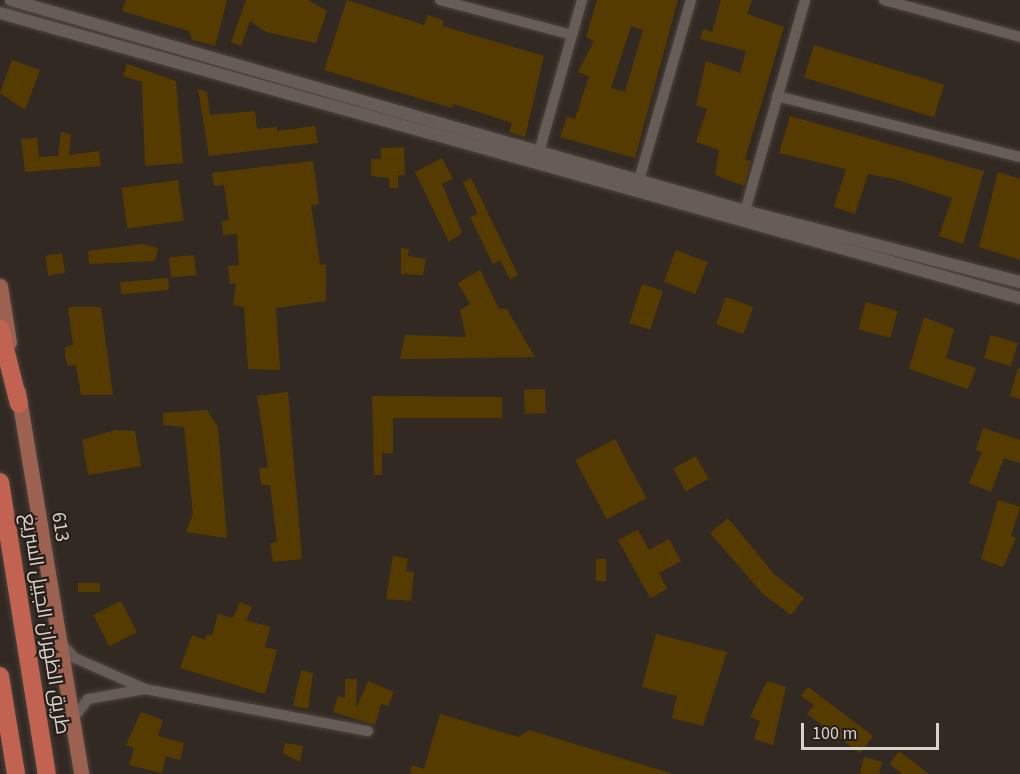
<!DOCTYPE html>
<html>
<head>
<meta charset="utf-8">
<style>
  body { margin:0 }
  #map { position:relative; width:1020px; height:774px; overflow:hidden; background:#332923; font-family:"Source Sans 3",Cairo,sans-serif }
  div>[style] { position:absolute }
  [style*='--x'] { left:calc(var(--x)*1px); top:calc(var(--y)*1px); width:calc(var(--w)*1px); rotate:calc(var(--a)*1deg) }
  .building>* { inset:0; background:#563b00; transform-origin:0 0 }
  .roads { filter:drop-shadow(0 0 2px #4b443e) drop-shadow(0 0 2px #4b443e) }
  .minor>* { height:10px; margin:-5px; padding:0 5px; transform-origin:5px; border-radius:5px; background:#675d56 }
  .tertiary>* { height:12px; margin:-6px; padding:0 6px; transform-origin:6px; border-radius:6px; background:#675d56 }
  .primary>* { height:15px; margin:-7.5px; padding:0 7.5px; transform-origin:7.5px; border-radius:7.5px; background:#9d6152 }
  .motorway>* { height:18px; margin:-9px; padding:0 9px; transform-origin:9px; border-radius:9px; background:#c16350 }
  span { translate:-50% -50%; white-space:nowrap; text-align:center; line-height:1.15; -webkit-text-stroke:4.5px #29201a; paint-order:stroke }
  .street-label { font-size:20px; color:#d8d2ce }
  .scale { position:absolute; left:801px; top:723px; width:138px; height:27px; box-sizing:border-box; border:3px solid #d8d2ce; border-top:0; padding-left:8px; font-size:18px; line-height:21px; white-space:nowrap; color:#d8d2ce; -webkit-text-stroke:4px #29201a; paint-order:stroke }
</style>
</head>
<body>
<div id="map">
  <div class="building">
    <i style="clip-path:polygon(126px 0,227px 0,215px 46px,192px 40px,189px 31px,122px 11px)"></i>
    <i style="clip-path:polygon(246px 0,308px 0,327px 11px,316px 43px,266px 32px,250px 21px,241px 46px,231px 42px)"></i>
    <i style="clip-path:polygon(347px 0,424px 25px,428px 15px,444px 21px,442px 26px,544px 56px,525px 137px,509px 132px,512px 123px,454px 104px,452px 108px,324px 70px)"></i>
    <i style="clip-path:polygon(evenodd,597px 0,678px 0,635px 158px,560px 137px,567px 117px,575px 119px,589px 76px,578px 72px,594px 41px,586px 37px,597px 0,631px 26px,643px 30px,625px 92px,611px 88px,631px 26px)"></i>
    <i style="clip-path:polygon(721px 0,752px 0,747px 14px,784px 27px,745px 159px,751px 161px,744px 186px,715px 175px,719px 150px,696px 142px,707px 109px,696px 105px,706px 61px,740px 73px,746px 51px,700px 39px,703px 29px,712px 32px)"></i>
    <i style="left:814px;top:45px;width:136px;height:34px;rotate:17deg"></i>
    <i style="clip-path:polygon(12px 60px,40px 70px,25px 110px,0 93px)"></i>
    <i style="clip-path:polygon(127px 64px,176px 81px,183px 163px,145px 166px,142px 82px,123px 76px)"></i>
    <i style="clip-path:polygon(198px 89px,207px 92px,210px 115px,255px 111px,257px 129px,277px 127px,277px 131px,315px 126px,318px 143px,209px 156px)"></i>
    <i style="clip-path:polygon(790px 116px,984px 171px,963px 244px,939px 236px,952px 198px,895px 179px,868px 174px,855px 214px,834px 207px,846px 169px,779px 153px)"></i>
    <i style="clip-path:polygon(61px 132px,71px 134px,69px 155px,99px 151px,101px 166px,25px 172px,21px 139px,37px 138px,39px 157px,58px 156px)"></i>
    <i style="clip-path:polygon(404px 147px,405px 175px,398px 175px,398px 188px,390px 188px,389px 178px,371px 176px,371px 159px,381px 159px,381px 148px)"></i>
    <i style="clip-path:polygon(442px 158px,453px 179px,442px 184px,462px 233px,449px 242px,415px 172px)"></i>
    <i style="clip-path:polygon(313px 161px,319px 204px,311px 205px,320px 265px,326px 264px,326px 301px,276px 308px,280px 370px,248px 369px,244px 307px,233px 305px,236px 283px,230px 284px,228px 266px,239px 265px,237px 234px,223px 235px,222px 221px,229px 220px,224px 185px,214px 186px,212px 173px)"></i>
    <i style="clip-path:polygon(998px 172px,1020px 179px,1020px 260px,979px 247px)"></i>
    <i style="clip-path:polygon(471px 178px,518px 275px,510px 279px,500px 260px,493px 264px,470px 217px,478px 214px,463px 182px)"></i>
    <i style="left:178px;top:180px;width:41px;height:57px;rotate:82deg"></i>
    <i style="clip-path:polygon(142px 244px,158px 248px,155px 261px,89px 264px,88px 251px)"></i>
    <i style="clip-path:polygon(401px 248px,409px 249px,408px 256px,426px 259px,423px 275px,401px 274px)"></i>
    <i style="left:676px;top:250px;width:34px;height:34px;rotate:21deg"></i>
    <i style="left:62px;top:253px;width:20px;height:17px;rotate:81deg"></i>
    <i style="left:194px;top:255px;width:20px;height:25px;rotate:84deg"></i>
    <i style="clip-path:polygon(480px 270px,499px 309px,507px 309px,535px 357px,400px 359px,405px 335px,466px 337px,460px 310px,470px 304px,458px 283px)"></i>
    <i style="left:168px;top:278px;width:12px;height:48px;rotate:85deg"></i>
    <i style="left:642px;top:284px;width:22px;height:41px;rotate:18deg"></i>
    <i style="left:726px;top:297px;width:29px;height:29px;rotate:20deg"></i>
    <i style="left:866px;top:302px;width:33px;height:28px;rotate:16deg"></i>
    <i style="clip-path:polygon(68px 307px,101px 307px,113px 395px,81px 395px,76px 365px,68px 366px,65px 356px,65px 347px,73px 345px)"></i>
    <i style="clip-path:polygon(924px 317px,954px 329px,946px 358px,976px 368px,968px 389px,909px 369px)"></i>
    <i style="left:991px;top:335px;width:28px;height:24px;rotate:17deg"></i>
    <i style="clip-path:polygon(1018px 368px,1020px 369px,1020px 399px,1010px 396px)"></i>
    <i style="left:545px;top:389px;width:24px;height:21px;rotate:88deg"></i>
    <i style="clip-path:polygon(288px 392px,302px 559px,273px 562px,270px 543px,277px 542px,270px 485px,261px 485px,259px 468px,268px 468px,257px 396px)"></i>
    <i style="clip-path:polygon(372px 396px,502px 397px,502px 418px,393px 418px,393px 453px,382px 453px,382px 475px,374px 475px)"></i>
    <i style="clip-path:polygon(207px 410px,218px 427px,227px 538px,186px 532px,193px 514px,184px 427px,163px 425px,163px 413px)"></i>
    <i style="clip-path:polygon(983px 428px,1020px 440px,1020px 463px,1004px 458px,991px 492px,969px 483px,982px 452px,976px 450px)"></i>
    <i style="clip-path:polygon(115px 430px,135px 431px,141px 466px,88px 475px,82px 440px)"></i>
    <i style="left:615px;top:439px;width:67px;height:45px;rotate:62deg"></i>
    <i style="left:696px;top:456px;width:26px;height:26px;rotate:61deg"></i>
    <i style="clip-path:polygon(998px 500px,1020px 507px,1011px 536px,1016px 538px,1003px 567px,981px 559px)"></i>
    <i style="clip-path:polygon(728px 518px,774px 574px,804px 598px,791px 615px,762px 593px,710px 533px)"></i>
    <i style="clip-path:polygon(638px 530px,649px 550px,669px 539px,681px 561px,659px 573px,667px 589px,650px 598px,618px 540px)"></i>
    <i style="clip-path:polygon(393px 556px,408px 559px,406px 571px,414px 572px,411px 601px,386px 599px)"></i>
    <i style="left:596px;top:559px;width:10px;height:22px"></i>
    <i style="left:78px;top:583px;width:22px;height:9px"></i>
    <i style="left:121px;top:601px;width:35px;height:31px;rotate:63deg"></i>
    <i style="clip-path:polygon(240px 602px,252px 607px,246px 620px,270px 627px,265px 647px,277px 650px,265px 694px,180px 668px,192px 635px,205px 640px,207px 634px,212px 636px,218px 614px,233px 618px)"></i>
    <i style="clip-path:polygon(656px 634px,727px 652px,703px 726px,672px 718px,677px 696px,642px 687px)"></i>
    <i style="clip-path:polygon(301px 670px,313px 673px,308px 709px,293px 706px)"></i>
    <i style="clip-path:polygon(345px 679px,357px 679px,356px 709px,368px 681px,394px 692px,388px 706px,381px 704px,375px 725px,333px 712px,338px 696px,345px 698px)"></i>
    <i style="clip-path:polygon(767px 681px,786px 687px,773px 745px,754px 739px,760px 721px,750px 717px)"></i>
    <i style="clip-path:polygon(808px 687px,873px 736px,860px 753px,807px 714px,814px 705px,801px 696px)"></i>
    <i style="clip-path:polygon(141px 712px,163px 720px,158px 736px,184px 743px,180px 760px,166px 756px,162px 773px,129px 765px,134px 748px,126px 745px)"></i>
    <i style="clip-path:polygon(440px 714px,519px 737px,529px 730px,673px 774px,410px 774px,412px 765px,424px 769px)"></i>
    <i style="clip-path:polygon(285px 743px,303px 746px,300px 762px,283px 753px)"></i>
    <i style="clip-path:polygon(899px 751px,929px 774px,902px 774px,889px 764px)"></i>
    <i style="clip-path:polygon(864px 757px,882px 762px,879px 774px,860px 774px)"></i>
  </div>
  <div class="roads">
    <div class="minor">
      <i style="--x:440;--y:0;--w:133;--a:14.8"></i>
      <i style="--x:884;--y:0;--w:141;--a:15.2"></i>
      <i style="--x:777;--y:96;--w:251;--a:14.1"></i>
      <i style="--x:539;--y:152;--w:158;--a:-74.2"></i>
      <i style="--x:639;--y:180;--w:187;--a:-73.9"></i>
      <i style="--x:745;--y:211;--w:219;--a:-74.1"></i>
      <i style="--x:60;--y:642;--w:22;--a:47"></i>
      <i style="--x:75;--y:658;--w:77;--a:23.9"></i>
      <i style="--x:145;--y:689;--w:58;--a:170"></i>
      <i style="--x:88;--y:699;--w:25;--a:127"></i>
      <i style="--x:145;--y:689;--w:227;--a:10.7"></i>
    </div>
    <div class="tertiary">
      <i style="--x:11;--y:0;--w:764;--a:16.04"></i>
      <i style="--x:745;--y:211;--w:284;--a:14.5"></i>
      <i style="--x:0;--y:13;--w:1059;--a:15.61"></i>
    </div>
    <div class="primary">
      <i style="--x:0;--y:286;--w:57;--a:80.9"></i>
      <i style="--x:18;--y:392;--w:387;--a:80.6"></i>
    </div>
    <div class="motorway">
      <i style="--x:0;--y:329;--w:77;--a:75.8"></i>
      <i style="--x:0;--y:482;--w:296;--a:80.9"></i>
      <i style="--x:0;--y:676;--w:99;--a:80.7"></i>
    </div>
  </div>
  <div class="street-label">
    <span style="left:60px;top:527px;rotate:81deg">613</span>
    <span style="left:45px;top:624px;rotate:81deg">طريق الظهران الجبيل السريع</span>
  </div>
  <div class="scale">100 m</div>
</div>
</body>
</html>
